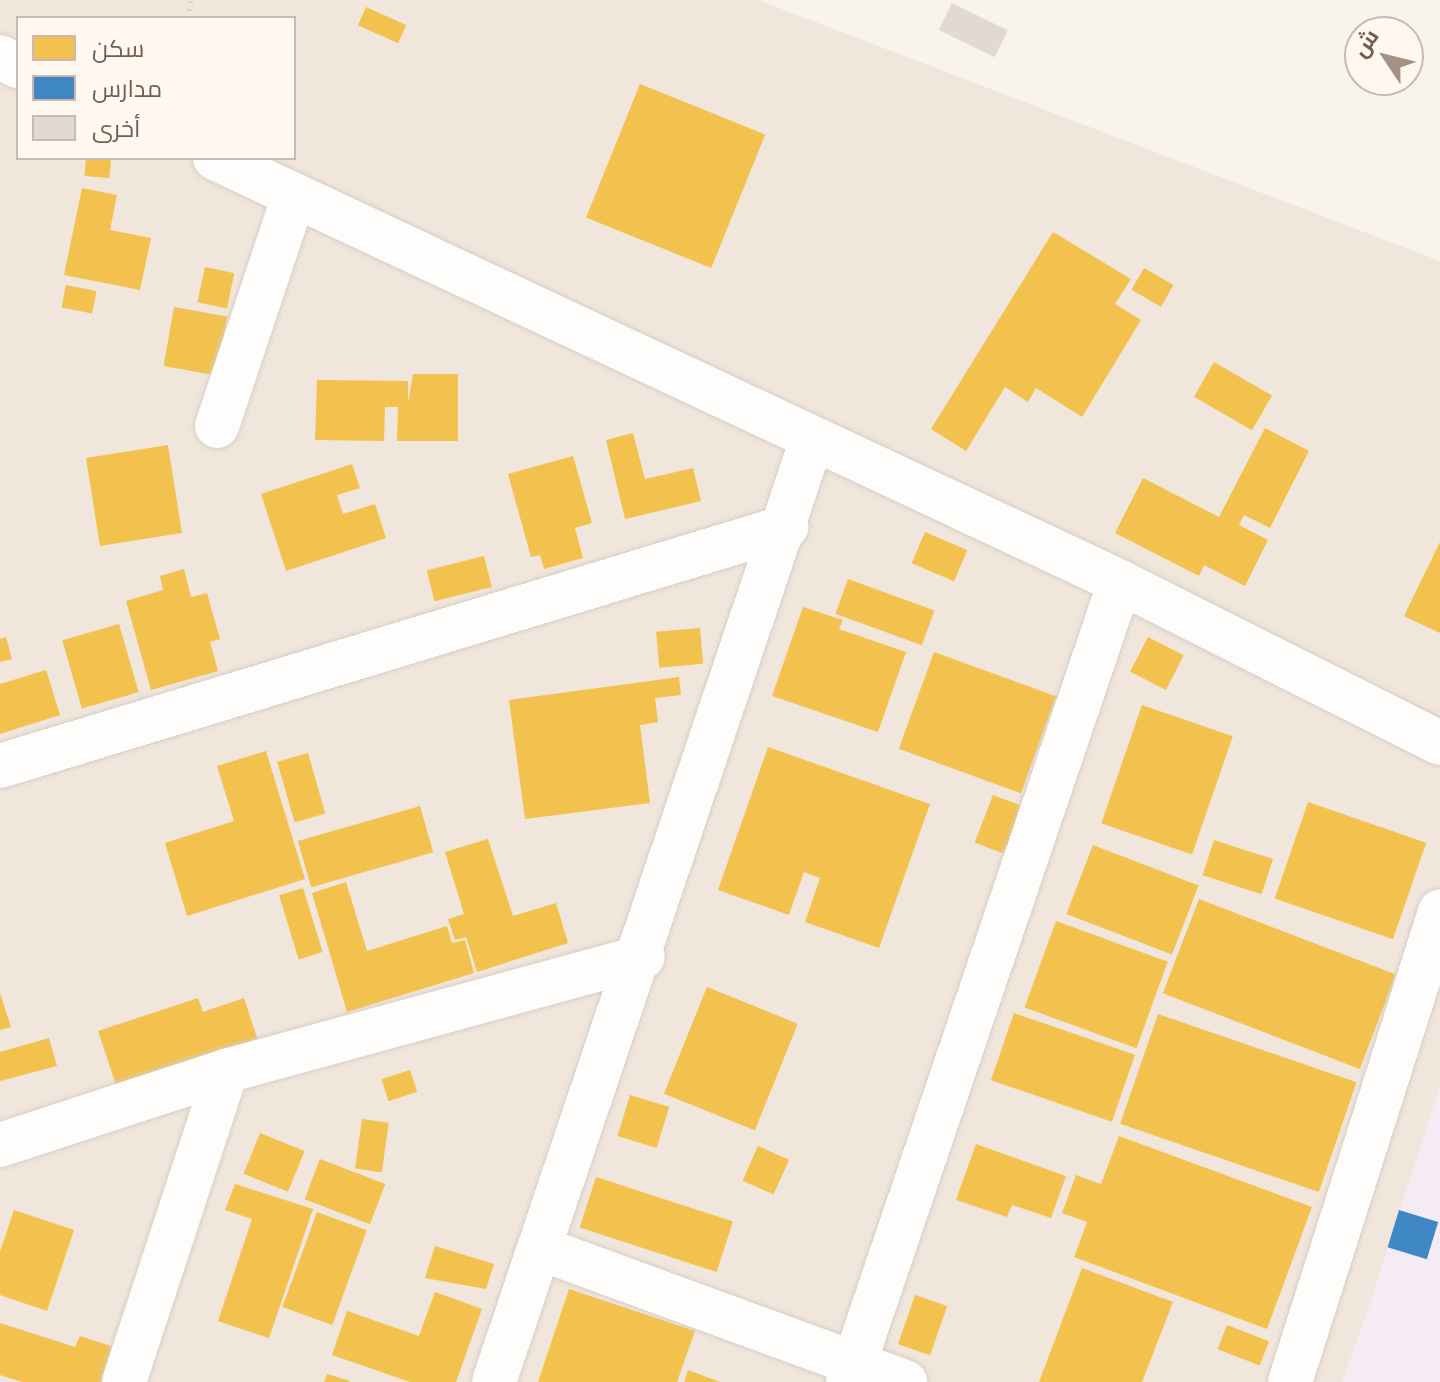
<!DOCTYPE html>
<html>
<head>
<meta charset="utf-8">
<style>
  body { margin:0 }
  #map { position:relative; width:1440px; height:1382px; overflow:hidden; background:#f8f3ed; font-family:"DM Sans",Cairo,sans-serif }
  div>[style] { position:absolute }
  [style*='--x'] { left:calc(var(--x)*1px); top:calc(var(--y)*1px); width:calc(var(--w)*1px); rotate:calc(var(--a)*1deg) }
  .residential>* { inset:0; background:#f1e6db }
  .education>* { inset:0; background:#f4ebf4 }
  .homes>* { inset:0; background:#f2c14e; transform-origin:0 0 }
  .schools>* { inset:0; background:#3f88c5; transform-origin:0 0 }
  .building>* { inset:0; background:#e2d9d2; transform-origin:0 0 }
  .path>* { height:5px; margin-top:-2.5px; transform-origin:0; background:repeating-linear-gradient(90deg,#d8d1cd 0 2px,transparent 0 8px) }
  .roads { filter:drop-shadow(0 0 2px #d5cfc8) drop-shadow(0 0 2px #d5cfc8) }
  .street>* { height:44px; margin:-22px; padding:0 22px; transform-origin:22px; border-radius:22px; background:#fefdfc }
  span { translate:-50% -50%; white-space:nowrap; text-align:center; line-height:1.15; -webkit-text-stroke:8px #fff8f0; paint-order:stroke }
  .legend { position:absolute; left:16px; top:16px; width:280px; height:144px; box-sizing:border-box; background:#fff8f0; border:2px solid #c9b9af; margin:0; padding:10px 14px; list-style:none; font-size:24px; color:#775b4d }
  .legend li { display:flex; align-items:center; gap:16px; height:40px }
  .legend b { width:40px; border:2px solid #c9b9af }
  .north { position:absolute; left:1344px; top:16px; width:80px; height:80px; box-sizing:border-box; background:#fff8f0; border:2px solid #c9b9af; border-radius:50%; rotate:305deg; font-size:22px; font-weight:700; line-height:32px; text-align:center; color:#775b4d }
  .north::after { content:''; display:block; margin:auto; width:28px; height:36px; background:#a49085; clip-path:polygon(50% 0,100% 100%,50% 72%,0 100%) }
</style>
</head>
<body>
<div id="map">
  <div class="residential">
    <i style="clip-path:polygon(evenodd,0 0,758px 0,1440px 261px,1440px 1382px,0 1382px,0 0,18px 18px,294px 18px,294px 158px,18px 158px,18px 18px)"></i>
  </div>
  <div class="education">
    <i style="clip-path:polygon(1440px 1085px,1440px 1382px,1342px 1382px,1368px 1310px)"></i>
  </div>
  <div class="homes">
    <i style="left:366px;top:7px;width:44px;height:20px;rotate:24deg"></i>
    <i style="left:640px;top:84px;width:135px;height:144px;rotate:22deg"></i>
    <i style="left:86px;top:158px;width:25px;height:18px;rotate:5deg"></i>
    <i style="clip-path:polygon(82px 188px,117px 195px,110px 230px,151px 238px,140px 290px,64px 275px)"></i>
    <i style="clip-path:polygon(1053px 232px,1131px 279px,1115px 304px,1141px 320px,1082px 417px,1036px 388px,1028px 402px,1005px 387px,966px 451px,931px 429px)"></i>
    <i style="left:205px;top:267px;width:30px;height:36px;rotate:12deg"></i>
    <i style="left:1144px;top:268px;width:34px;height:25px;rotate:30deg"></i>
    <i style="left:66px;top:285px;width:31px;height:23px;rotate:11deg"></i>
    <i style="left:174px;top:307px;width:54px;height:60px;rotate:10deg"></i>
    <i style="left:1214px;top:362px;width:67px;height:40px;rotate:30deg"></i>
    <i style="clip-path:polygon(413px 374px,458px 374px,458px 441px,397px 441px,398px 407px,385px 407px,384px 441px,315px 440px,317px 380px,408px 381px,408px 403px)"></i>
    <i style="clip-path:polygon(1265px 428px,1309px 451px,1270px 528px,1244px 515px,1239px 525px,1268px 540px,1245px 586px,1204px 565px,1199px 576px,1115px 533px,1143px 478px,1219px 517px)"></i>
    <i style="clip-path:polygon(633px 433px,645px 479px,693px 468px,701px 501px,625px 519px,606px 440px)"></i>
    <i style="left:168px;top:445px;width:89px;height:83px;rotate:81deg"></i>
    <i style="clip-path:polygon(573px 456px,592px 523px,575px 528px,583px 558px,544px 569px,540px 555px,531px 557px,508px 474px)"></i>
    <i style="clip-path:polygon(352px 464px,360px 488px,337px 495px,343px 514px,375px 504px,386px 538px,286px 571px,261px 494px)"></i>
    <i style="left:925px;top:532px;width:46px;height:34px;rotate:23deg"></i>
    <i style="clip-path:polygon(1440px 542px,1440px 633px,1404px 616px)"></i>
    <i style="left:484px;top:556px;width:32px;height:59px;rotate:76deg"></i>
    <i style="clip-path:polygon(184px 569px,191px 597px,207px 593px,220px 639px,210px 642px,218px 671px,151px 690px,126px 601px,163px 590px,160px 576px)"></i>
    <i style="left:848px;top:579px;width:92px;height:37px;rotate:20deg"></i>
    <i style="clip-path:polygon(803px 607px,843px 620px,839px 629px,906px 652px,878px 732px,772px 696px)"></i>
    <i style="left:119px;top:624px;width:71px;height:59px;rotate:74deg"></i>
    <i style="left:700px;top:628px;width:36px;height:44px;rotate:85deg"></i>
    <i style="clip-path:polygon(6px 637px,12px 659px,0 662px,0 639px)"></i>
    <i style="left:1148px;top:637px;width:40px;height:39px;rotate:27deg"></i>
    <i style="left:934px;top:652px;width:130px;height:103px;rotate:20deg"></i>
    <i style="clip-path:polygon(46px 670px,60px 715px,0 734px,0 684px)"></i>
    <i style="clip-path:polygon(679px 677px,681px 695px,655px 698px,658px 722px,640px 725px,650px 803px,525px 819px,509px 700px)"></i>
    <i style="left:1142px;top:705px;width:96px;height:125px;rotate:19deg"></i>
    <i style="clip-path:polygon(768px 747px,930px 804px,879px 948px,805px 922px,820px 878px,804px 872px,789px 915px,718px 890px)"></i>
    <i style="clip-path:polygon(266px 751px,305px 879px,187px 916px,165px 843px,234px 821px,217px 766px)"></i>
    <i style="left:308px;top:753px;width:63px;height:32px;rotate:74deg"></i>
    <i style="left:993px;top:795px;width:34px;height:51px;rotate:21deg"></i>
    <i style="left:1308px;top:802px;width:125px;height:102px;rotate:19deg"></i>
    <i style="left:420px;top:806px;width:48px;height:127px;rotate:74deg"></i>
    <i style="clip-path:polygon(488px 839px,513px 916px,556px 903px,568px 943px,477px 972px,466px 937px,455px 940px,448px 919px,464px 914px,445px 852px)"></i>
    <i style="left:1214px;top:840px;width:62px;height:37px;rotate:18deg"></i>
    <i style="left:1093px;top:845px;width:113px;height:74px;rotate:21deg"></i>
    <i style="clip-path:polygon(346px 882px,367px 951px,447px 926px,452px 943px,465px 940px,474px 973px,347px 1012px,312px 893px)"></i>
    <i style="left:303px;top:888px;width:67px;height:25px;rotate:73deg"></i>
    <i style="left:1199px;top:899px;width:211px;height:101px;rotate:21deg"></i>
    <i style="left:1056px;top:921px;width:119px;height:92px;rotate:20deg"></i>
    <i style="left:707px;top:987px;width:98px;height:115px;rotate:22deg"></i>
    <i style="clip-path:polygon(0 993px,11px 1027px,0 1030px)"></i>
    <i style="clip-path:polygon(198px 998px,203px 1012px,244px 998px,258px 1041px,117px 1088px,98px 1031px)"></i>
    <i style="left:1014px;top:1013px;width:128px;height:71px;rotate:19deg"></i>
    <i style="left:1158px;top:1014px;width:210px;height:116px;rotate:19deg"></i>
    <i style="clip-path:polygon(49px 1038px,57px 1066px,0 1081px,0 1052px)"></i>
    <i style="left:410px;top:1070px;width:23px;height:30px;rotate:72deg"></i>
    <i style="left:630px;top:1095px;width:41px;height:43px;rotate:17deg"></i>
    <i style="left:362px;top:1119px;width:27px;height:50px;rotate:8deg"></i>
    <i style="left:260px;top:1133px;width:48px;height:44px;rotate:22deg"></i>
    <i style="clip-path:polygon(1119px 1136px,1312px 1207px,1267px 1329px,1074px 1257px,1087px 1222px,1062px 1213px,1076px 1175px,1101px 1184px)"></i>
    <i style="clip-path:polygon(976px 1144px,1066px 1176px,1051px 1218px,1012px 1205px,1007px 1217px,956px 1200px)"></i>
    <i style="left:758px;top:1146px;width:34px;height:38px;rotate:24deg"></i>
    <i style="left:320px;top:1159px;width:70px;height:43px;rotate:21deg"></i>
    <i style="left:596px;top:1177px;width:144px;height:53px;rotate:18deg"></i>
    <i style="clip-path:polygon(235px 1184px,313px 1209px,269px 1338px,218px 1321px,252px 1219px,225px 1210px)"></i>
    <i style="clip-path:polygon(14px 1210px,74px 1230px,47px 1311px,0 1295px,0 1252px)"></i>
    <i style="left:317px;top:1212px;width:53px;height:101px;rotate:20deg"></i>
    <i style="clip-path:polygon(435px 1246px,494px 1264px,486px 1289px,425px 1278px)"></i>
    <i style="clip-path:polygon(1082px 1268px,1173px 1302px,1142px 1382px,1039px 1382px)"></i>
    <i style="clip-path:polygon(569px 1289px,695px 1331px,677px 1382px,538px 1382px)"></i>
    <i style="clip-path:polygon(435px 1292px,482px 1309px,456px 1382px,410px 1382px,332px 1355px,347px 1311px,419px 1336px)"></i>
    <i style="left:915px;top:1295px;width:34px;height:52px;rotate:19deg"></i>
    <i style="clip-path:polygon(0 1323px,75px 1347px,80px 1336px,114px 1347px,103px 1382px,22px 1382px,0 1375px)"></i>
    <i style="left:1227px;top:1325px;width:45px;height:26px;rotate:21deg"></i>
    <i style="clip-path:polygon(688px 1370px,720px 1382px,684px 1382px)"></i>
    <i style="clip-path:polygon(327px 1374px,350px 1381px,349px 1382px,324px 1382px)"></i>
  </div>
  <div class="schools">
    <i style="left:1399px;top:1210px;width:41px;height:39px;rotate:17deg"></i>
  </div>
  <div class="building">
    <i style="left:952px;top:3px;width:62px;height:30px;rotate:26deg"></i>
  </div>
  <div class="path">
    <i style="--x:187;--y:18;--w:18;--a:-77"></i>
  </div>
  <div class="roads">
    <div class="street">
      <i style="--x:0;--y:57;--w:20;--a:27"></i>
      <i style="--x:215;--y:158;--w:999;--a:25.1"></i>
      <i style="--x:1120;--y:582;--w:358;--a:26.7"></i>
      <i style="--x:217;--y:426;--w:243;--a:-71.5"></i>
      <i style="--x:0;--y:766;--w:822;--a:-16.91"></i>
      <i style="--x:0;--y:1145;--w:238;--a:-18.1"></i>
      <i style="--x:226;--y:1071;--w:432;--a:-15.3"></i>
      <i style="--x:539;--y:1248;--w:390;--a:20.1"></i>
      <i style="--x:124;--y:1382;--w:327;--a:-71.8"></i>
      <i style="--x:494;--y:1382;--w:994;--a:-71.35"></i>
      <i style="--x:848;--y:1382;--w:845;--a:-71.22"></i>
      <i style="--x:1290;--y:1382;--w:494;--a:-72.3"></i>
    </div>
  </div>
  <ul class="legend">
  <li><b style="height:22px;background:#f2c14e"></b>سكن</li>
  <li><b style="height:22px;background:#3f88c5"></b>مدارس</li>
  <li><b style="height:22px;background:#e2d9d2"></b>أخرى</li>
  </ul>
  <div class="north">ش</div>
</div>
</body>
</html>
